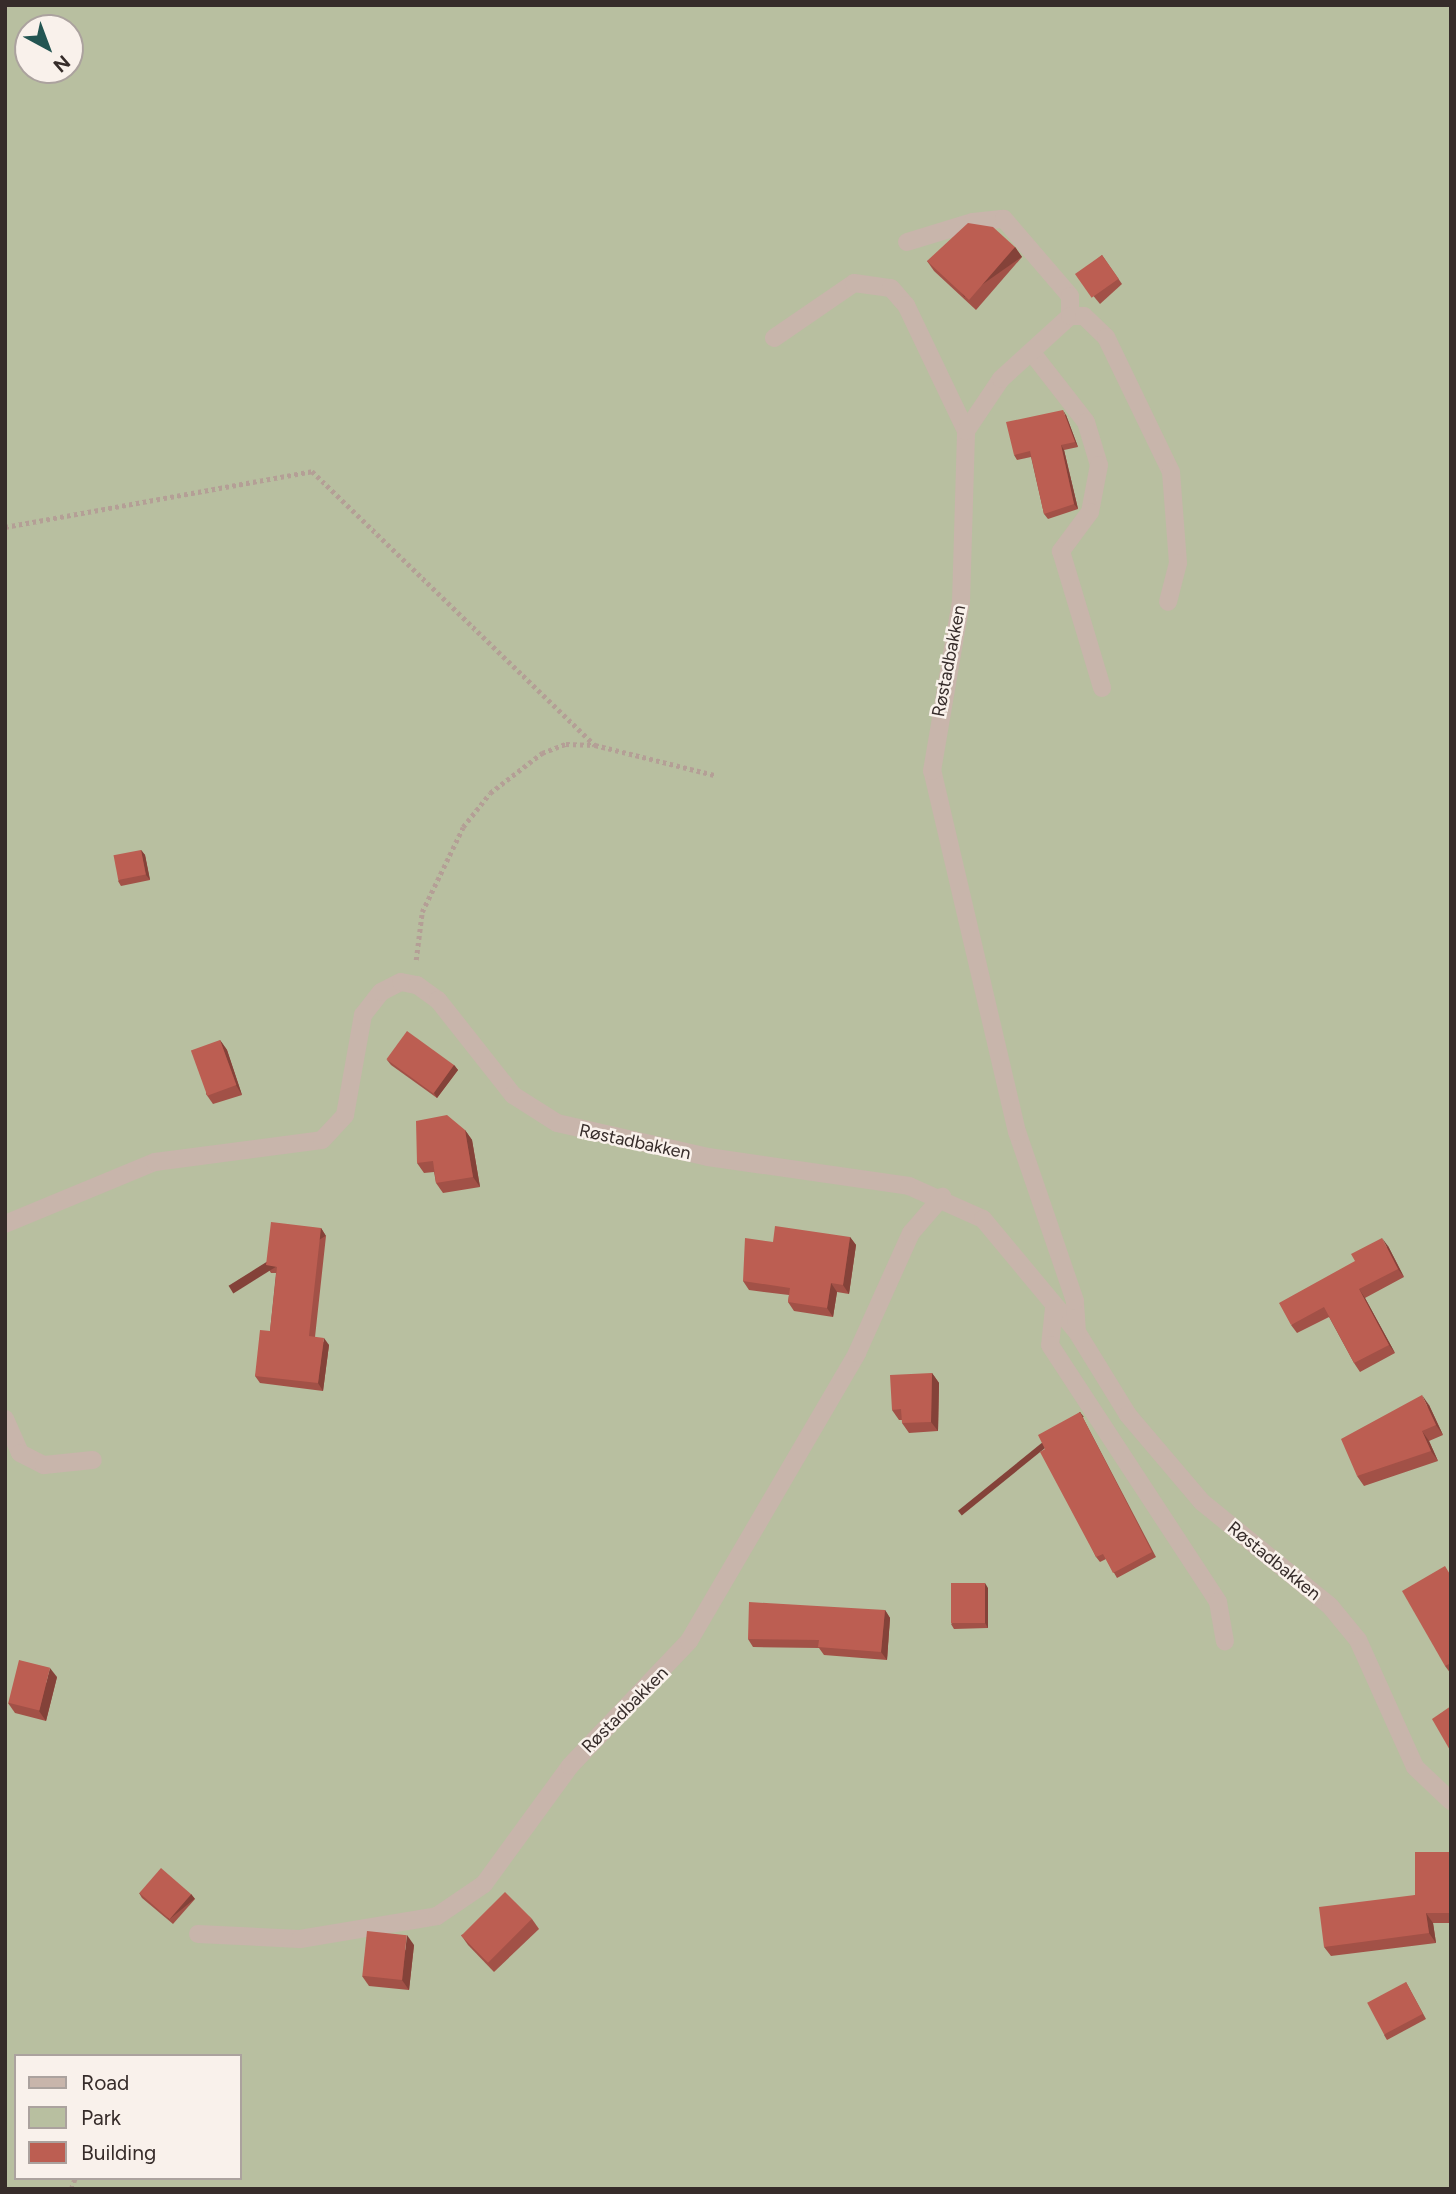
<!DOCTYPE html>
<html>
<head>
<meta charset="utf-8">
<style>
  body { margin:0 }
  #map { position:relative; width:1456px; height:2194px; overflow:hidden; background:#f1e6df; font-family:Figtree,sans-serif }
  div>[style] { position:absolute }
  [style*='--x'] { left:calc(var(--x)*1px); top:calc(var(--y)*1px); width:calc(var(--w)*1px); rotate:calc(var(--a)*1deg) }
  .green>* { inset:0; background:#b8bfa0 }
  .path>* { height:4.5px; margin-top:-2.25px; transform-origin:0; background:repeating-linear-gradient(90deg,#b49f96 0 3.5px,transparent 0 7px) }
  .minor>* { height:18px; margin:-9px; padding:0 9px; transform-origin:9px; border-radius:9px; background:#c8b5ab }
  .wall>* { inset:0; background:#a25147 }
  .shaded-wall>* { inset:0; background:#844239; transform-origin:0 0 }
  .building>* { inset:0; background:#bc5e52; transform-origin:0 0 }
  span { translate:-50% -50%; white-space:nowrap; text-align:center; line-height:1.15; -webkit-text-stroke:5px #f9f1eb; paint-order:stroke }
  .street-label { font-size:18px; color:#362c2a }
  .frame { position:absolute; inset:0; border:7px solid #362c2a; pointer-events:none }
  .legend { position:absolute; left:14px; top:2054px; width:228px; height:126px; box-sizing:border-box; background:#f9f1eb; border:2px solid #aba29e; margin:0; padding:9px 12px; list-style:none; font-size:21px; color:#362c2a }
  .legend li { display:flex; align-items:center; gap:14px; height:35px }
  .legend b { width:35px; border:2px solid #aba29e }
  .north { position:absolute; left:14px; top:14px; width:70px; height:70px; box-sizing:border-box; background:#f9f1eb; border:2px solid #aba29e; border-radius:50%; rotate:139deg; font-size:19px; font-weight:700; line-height:28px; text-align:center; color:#362c2a }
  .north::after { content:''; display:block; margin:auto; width:24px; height:32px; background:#235552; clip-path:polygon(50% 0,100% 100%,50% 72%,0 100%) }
</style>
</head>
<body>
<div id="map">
  <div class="green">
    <i style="clip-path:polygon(evenodd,5px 5px,1451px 5px,1451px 2189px,5px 2189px,5px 5px,28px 28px,70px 28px,70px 70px,28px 70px,28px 28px,5px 5px,16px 2056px,240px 2056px,240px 2178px,16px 2178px,16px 2056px)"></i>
  </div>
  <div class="path">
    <i style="--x:5;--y:527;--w:312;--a:-10.3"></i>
    <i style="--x:312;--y:471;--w:394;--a:44.1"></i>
    <i style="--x:416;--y:960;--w:48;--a:-82.9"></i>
    <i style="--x:422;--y:912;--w:94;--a:-64.2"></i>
    <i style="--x:463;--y:827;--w:43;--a:-51.5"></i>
    <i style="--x:490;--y:793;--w:66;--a:-37.6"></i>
    <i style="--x:542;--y:753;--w:26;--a:-21"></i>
    <i style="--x:566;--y:744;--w:29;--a:2"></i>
    <i style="--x:595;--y:745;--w:123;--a:14.1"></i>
    <i style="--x:71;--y:2189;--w:12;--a:-70"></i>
  </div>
  <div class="minor">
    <i style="--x:907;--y:242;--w:69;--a:-16.9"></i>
    <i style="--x:973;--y:222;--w:31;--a:-6"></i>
    <i style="--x:1004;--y:219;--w:101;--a:49.4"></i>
    <i style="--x:1070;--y:296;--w:20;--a:90"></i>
    <i style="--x:774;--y:338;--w:97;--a:-34.5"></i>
    <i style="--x:854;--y:283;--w:37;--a:8"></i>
    <i style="--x:891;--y:288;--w:23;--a:49"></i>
    <i style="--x:906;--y:305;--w:140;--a:64.5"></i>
    <i style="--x:1033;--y:354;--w:86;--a:52.1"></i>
    <i style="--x:1086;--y:422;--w:45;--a:73.2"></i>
    <i style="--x:1099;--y:465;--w:48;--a:100.8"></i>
    <i style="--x:1090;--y:512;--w:49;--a:126.6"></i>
    <i style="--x:1061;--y:551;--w:143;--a:73.3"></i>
    <i style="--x:5;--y:1224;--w:162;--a:-22.5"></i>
    <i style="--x:155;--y:1162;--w:168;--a:-7.5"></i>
    <i style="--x:322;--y:1140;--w:34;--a:-47"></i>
    <i style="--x:345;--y:1115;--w:102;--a:-79.8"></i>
    <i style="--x:363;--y:1015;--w:29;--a:-52"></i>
    <i style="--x:381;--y:992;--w:22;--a:-27"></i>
    <i style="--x:401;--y:982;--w:16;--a:11"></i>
    <i style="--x:417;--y:985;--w:26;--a:36"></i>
    <i style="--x:438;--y:1000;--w:121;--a:51.7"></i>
    <i style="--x:513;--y:1095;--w:52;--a:32.5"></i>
    <i style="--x:557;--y:1123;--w:155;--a:12.7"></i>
    <i style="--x:708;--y:1157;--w:203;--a:8.2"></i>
    <i style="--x:909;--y:1186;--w:81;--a:24"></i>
    <i style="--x:983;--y:1219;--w:147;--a:50.2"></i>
    <i style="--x:1077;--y:1332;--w:97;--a:58.4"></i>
    <i style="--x:1128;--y:1415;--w:114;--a:49.6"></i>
    <i style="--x:1202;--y:1502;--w:165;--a:39.1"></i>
    <i style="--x:1330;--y:1606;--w:44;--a:50.5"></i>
    <i style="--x:1358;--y:1640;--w:139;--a:65.8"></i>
    <i style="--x:1415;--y:1767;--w:50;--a:43.4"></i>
    <i style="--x:1054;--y:1308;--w:37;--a:96"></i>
    <i style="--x:1050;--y:1345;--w:307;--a:56.8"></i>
    <i style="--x:1218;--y:1602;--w:40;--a:80"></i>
    <i style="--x:1077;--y:1332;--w:31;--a:-94"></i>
    <i style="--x:1075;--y:1301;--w:179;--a:-108.9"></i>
    <i style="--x:1017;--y:1132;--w:371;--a:-103.2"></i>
    <i style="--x:932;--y:771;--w:171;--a:-80.3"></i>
    <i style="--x:961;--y:602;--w:171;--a:-88.3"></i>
    <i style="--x:966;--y:431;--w:63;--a:-56.1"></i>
    <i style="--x:1001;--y:379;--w:93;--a:-42.4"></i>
    <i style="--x:1070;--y:316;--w:14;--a:0"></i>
    <i style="--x:1084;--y:316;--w:30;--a:44"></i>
    <i style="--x:1106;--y:337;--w:150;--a:64.3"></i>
    <i style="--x:1171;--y:472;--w:91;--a:85.6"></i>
    <i style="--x:1178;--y:563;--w:40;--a:104.4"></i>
    <i style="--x:5;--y:1419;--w:37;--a:66"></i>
    <i style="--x:20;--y:1453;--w:27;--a:27"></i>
    <i style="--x:44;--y:1465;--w:49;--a:-5.8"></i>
    <i style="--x:198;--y:1934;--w:102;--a:2.8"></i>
    <i style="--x:300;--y:1939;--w:139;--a:-9.5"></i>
    <i style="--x:437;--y:1916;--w:57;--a:-34.2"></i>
    <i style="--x:484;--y:1884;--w:146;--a:-53.9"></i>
    <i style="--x:570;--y:1766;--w:173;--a:-46.4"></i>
    <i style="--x:689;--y:1641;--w:333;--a:-59.7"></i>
    <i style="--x:857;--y:1353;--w:132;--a:-65.8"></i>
    <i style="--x:911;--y:1233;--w:48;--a:-49.3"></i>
  </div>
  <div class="wall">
    <i style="clip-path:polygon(1015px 247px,1022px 257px,976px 310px,934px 271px,927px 261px)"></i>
    <i style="clip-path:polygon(1102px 255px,1122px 284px,1100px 304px,1077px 276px)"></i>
    <i style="clip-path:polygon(1066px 415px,1078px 447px,1064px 450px,1078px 509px,1048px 519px,1044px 514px,1031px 457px,1017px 460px,1014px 455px)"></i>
    <i style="clip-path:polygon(141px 850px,145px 855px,150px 880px,121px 886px,118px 881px)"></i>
    <i style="clip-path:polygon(220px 1040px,227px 1050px,242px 1095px,213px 1104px,206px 1094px)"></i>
    <i style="clip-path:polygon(387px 1060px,454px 1065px,458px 1070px,437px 1098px,391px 1065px)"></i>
    <i style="clip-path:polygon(465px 1130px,472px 1140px,480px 1187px,443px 1193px,436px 1183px,434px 1172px,424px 1173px,417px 1163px)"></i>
    <i style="clip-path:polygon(321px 1228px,326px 1236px,315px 1337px,329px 1345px,323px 1391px,260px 1383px,255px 1376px,270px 1331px,276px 1273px,271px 1273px,266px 1265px)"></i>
    <i style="clip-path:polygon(850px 1237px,856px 1245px,849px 1294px,837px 1292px,833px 1317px,794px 1311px,788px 1302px,789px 1295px,749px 1290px,743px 1281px,773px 1242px)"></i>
    <i style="clip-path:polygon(1388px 1246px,1404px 1277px,1365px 1298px,1395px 1353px,1360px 1372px,1354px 1363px,1329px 1317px,1297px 1333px,1291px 1325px)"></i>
    <i style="clip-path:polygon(932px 1373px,939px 1383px,938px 1431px,909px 1433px,902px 1423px,902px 1420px,899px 1420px,892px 1410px)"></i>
    <i style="clip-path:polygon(1429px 1405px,1443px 1435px,1429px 1441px,1438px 1461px,1364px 1486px,1357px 1476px)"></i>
    <i style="clip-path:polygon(1080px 1412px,1156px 1557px,1117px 1578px,1106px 1559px,1100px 1562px,1096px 1557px,1045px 1449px)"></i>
    <i style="clip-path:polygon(1451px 1574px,1451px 1674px,1445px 1666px)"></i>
    <i style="clip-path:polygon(988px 1588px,988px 1628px,954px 1629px,951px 1624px)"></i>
    <i style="clip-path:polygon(885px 1610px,890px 1618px,887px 1660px,824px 1655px,819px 1648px,753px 1647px,748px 1639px)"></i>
    <i style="clip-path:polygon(57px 1677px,46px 1721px,15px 1713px,8px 1703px)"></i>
    <i style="clip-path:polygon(1451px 1852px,1451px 1923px,1433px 1923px,1436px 1943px,1331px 1956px,1324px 1947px,1415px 1895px)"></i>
    <i style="clip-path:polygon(139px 1893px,191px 1894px,195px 1899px,173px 1924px,142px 1898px)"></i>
    <i style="clip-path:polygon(532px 1919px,539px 1929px,494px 1972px,468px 1945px,461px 1935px)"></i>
    <i style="clip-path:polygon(414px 1945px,409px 1990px,369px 1986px,362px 1976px)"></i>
    <i style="clip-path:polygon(1406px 1982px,1426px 2019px,1387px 2040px,1384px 2035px)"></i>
  </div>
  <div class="shaded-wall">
    <i style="left:1015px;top:247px;width:12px;height:70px;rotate:55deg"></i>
    <i style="clip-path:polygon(1063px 410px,1066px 415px,1078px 447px,1075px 442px)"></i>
    <i style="clip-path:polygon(1061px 445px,1064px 450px,1078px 509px,1074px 504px)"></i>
    <i style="clip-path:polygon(141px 850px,145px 855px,150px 880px,146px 875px)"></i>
    <i style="clip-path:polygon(220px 1040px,227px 1050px,242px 1095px,236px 1085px)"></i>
    <i style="clip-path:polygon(454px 1065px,458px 1070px,437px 1098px,434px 1093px)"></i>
    <i style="clip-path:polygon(465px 1130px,472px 1140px,480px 1187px,473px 1177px)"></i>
    <i style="left:321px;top:1228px;width:9px;height:109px;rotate:58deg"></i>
    <i style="clip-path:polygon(850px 1237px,856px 1245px,849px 1294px,843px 1285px)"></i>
    <i style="clip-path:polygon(1382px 1238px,1388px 1246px,1404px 1277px,1398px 1269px)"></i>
    <i style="clip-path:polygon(831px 1283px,837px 1292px,833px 1317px,827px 1308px)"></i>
    <i style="clip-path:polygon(1359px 1289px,1365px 1298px,1395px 1353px,1389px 1345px)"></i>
    <i style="clip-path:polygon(324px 1338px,329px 1345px,323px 1391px,318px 1383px)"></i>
    <i style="clip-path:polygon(932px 1373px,939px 1383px,938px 1431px,931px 1422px)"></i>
    <i style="clip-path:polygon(1422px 1395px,1429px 1405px,1443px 1435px,1436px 1425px)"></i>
    <i style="left:1080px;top:1412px;width:6px;height:157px;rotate:51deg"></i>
    <i style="clip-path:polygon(1422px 1431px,1429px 1441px,1438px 1461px,1431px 1451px)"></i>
    <i style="clip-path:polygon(985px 1583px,988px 1588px,988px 1628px,985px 1623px)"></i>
    <i style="clip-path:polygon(885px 1610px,890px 1618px,887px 1660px,881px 1652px)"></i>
    <i style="clip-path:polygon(50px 1668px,57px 1677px,46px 1721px,39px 1711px)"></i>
    <i style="left:191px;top:1894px;width:6px;height:33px;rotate:51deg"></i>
    <i style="clip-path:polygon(1426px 1913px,1433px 1923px,1436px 1943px,1429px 1933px)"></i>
    <i style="clip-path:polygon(407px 1935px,414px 1945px,409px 1990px,402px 1980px)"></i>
  </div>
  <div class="building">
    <i style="clip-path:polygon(968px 223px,993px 227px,1015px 247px,969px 300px,927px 261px)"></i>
    <i style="left:1102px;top:255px;width:29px;height:33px;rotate:55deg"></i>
    <i style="clip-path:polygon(1063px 410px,1075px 442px,1061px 445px,1074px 504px,1044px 514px,1030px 451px,1014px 455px,1006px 422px)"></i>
    <i style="left:141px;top:850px;width:25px;height:28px;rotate:79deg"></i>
    <i style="left:407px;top:1031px;width:58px;height:35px;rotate:36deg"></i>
    <i style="left:220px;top:1040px;width:48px;height:31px;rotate:70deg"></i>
    <i style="clip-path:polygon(447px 1115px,465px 1130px,473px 1177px,436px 1183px,433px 1161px,417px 1163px,416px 1121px)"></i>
    <i style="clip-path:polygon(271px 1222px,321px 1228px,309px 1336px,324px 1338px,318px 1383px,255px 1376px,260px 1330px,270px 1331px,277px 1267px,266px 1265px)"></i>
    <i style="clip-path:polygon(775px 1226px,850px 1237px,843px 1285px,831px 1283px,827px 1308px,788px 1302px,790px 1288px,743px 1281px,745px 1238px,773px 1242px)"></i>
    <i style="clip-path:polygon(1382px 1238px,1398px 1269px,1359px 1289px,1389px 1345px,1354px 1363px,1324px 1307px,1291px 1325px,1279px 1303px,1355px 1261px,1351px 1254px)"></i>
    <i style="clip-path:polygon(932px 1373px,931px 1422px,902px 1423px,901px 1409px,892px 1410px,890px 1375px)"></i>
    <i style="clip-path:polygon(1422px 1395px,1436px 1425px,1422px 1431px,1431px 1451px,1357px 1476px,1341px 1439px)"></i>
    <i style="clip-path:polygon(1080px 1412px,1152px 1552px,1113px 1573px,1103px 1554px,1096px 1557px,1040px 1452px,1045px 1449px,1038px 1435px)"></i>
    <i style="clip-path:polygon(1445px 1566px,1451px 1576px,1451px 1663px,1445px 1666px,1402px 1591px)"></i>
    <i style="left:985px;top:1583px;width:40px;height:34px;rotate:90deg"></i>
    <i style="clip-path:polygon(749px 1602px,885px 1610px,881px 1652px,818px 1647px,819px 1640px,748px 1639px)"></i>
    <i style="left:19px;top:1660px;width:32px;height:44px;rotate:14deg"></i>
    <i style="clip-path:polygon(1451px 1706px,1451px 1752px,1432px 1719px)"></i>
    <i style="clip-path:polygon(1415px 1852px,1451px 1852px,1451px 1913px,1426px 1913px,1429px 1933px,1324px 1947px,1319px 1907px,1415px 1895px)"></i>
    <i style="left:161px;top:1868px;width:40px;height:33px;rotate:41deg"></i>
    <i style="left:505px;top:1892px;width:38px;height:62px;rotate:45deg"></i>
    <i style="left:367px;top:1931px;width:40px;height:45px;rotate:6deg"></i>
    <i style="left:1406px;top:1982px;width:36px;height:44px;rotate:62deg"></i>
  </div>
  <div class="street-label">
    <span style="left:949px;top:661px;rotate:-79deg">Røstadbakken</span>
    <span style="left:635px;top:1142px;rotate:12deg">Røstadbakken</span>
    <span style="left:1274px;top:1561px;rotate:39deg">Røstadbakken</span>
    <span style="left:625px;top:1710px;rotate:-45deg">Røstadbakken</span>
  </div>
  <div class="frame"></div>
  <ul class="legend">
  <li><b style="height:9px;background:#c8b5ab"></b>Road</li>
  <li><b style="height:19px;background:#b8bfa0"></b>Park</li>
  <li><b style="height:19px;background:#bc5e52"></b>Building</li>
  </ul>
  <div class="north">N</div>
</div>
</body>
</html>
